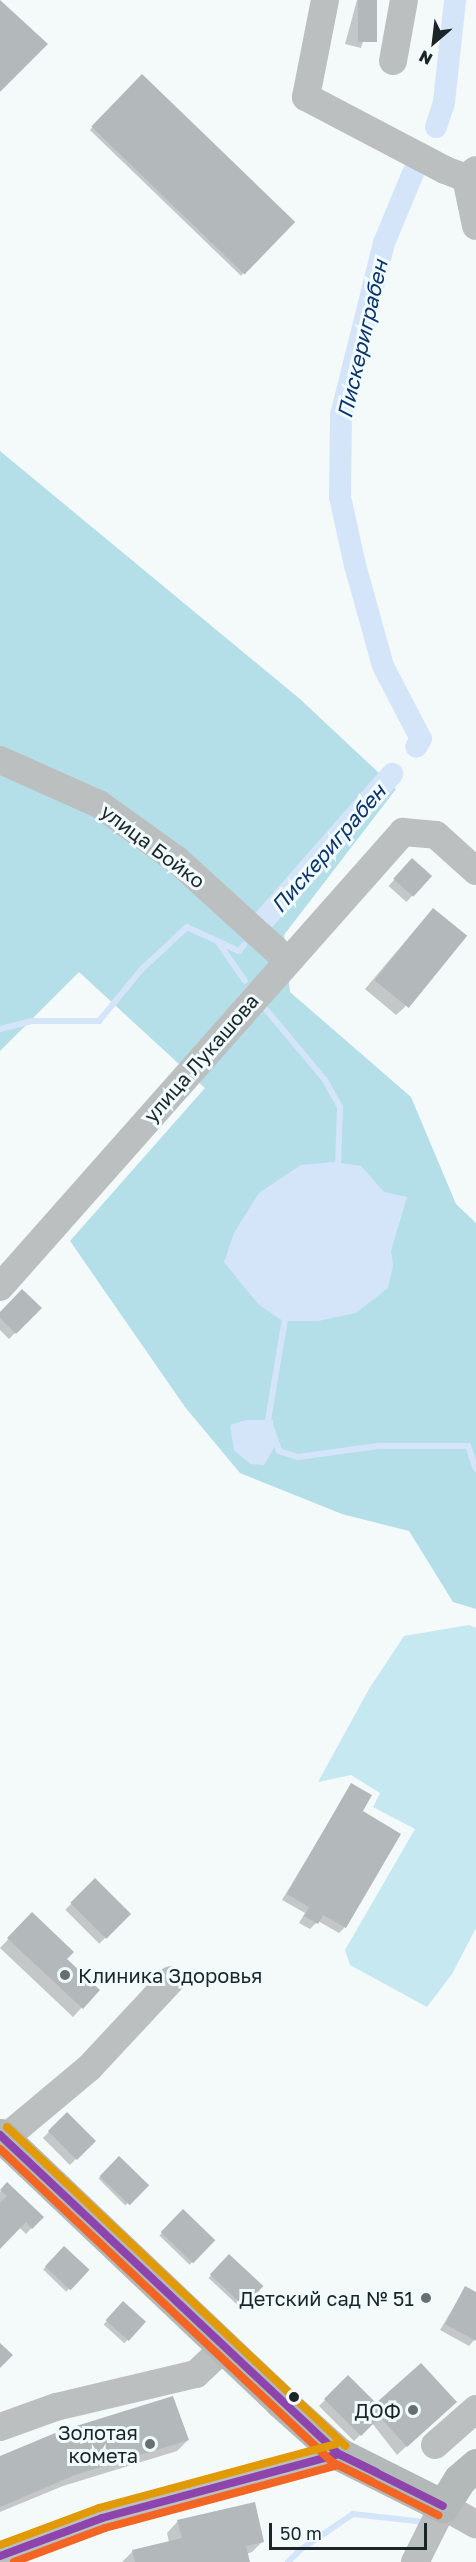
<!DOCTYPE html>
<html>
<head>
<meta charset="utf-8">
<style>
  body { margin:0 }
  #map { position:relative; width:476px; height:2562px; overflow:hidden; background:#f4f9fa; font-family:"Golos Text",sans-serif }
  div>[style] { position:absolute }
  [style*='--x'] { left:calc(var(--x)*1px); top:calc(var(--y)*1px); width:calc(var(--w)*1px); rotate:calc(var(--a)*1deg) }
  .green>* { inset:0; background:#c6e8f0 }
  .forest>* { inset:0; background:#b5dfe8 }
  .water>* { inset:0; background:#d5e5f9 }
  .shadow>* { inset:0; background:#0003; transform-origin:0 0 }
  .stream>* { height:6px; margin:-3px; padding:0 3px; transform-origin:3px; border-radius:3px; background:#d5e5f9 }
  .canal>* { height:22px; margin:-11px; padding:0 11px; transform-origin:11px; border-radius:11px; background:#d5e5f9 }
  .building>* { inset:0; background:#b3b9bb; transform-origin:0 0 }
  .minor>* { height:28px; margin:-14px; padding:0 14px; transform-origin:14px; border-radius:14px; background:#bbbfbf }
  .major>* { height:33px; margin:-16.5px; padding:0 16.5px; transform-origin:16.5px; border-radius:16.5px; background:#b3b8b8 }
  .bus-1>* { height:8px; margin:-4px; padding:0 4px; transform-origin:4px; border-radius:4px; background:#8e44ad }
  .bus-2>* { height:8px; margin:-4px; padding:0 4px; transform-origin:4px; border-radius:4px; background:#f26522 }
  .bus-3>* { height:8px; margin:-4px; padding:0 4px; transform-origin:4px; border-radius:4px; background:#e19904 }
  .dots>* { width:16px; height:16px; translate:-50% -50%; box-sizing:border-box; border:3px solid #f1fbfd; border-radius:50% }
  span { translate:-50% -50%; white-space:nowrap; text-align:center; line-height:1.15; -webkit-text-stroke:6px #f1fbfd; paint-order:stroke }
  .street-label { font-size:20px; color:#1b2527 }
  .poi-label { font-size:20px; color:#1b2527 }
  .left { translate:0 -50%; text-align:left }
  .right { translate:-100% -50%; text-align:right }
  .water-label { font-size:21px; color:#0a346b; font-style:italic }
  .north { position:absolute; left:404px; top:12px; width:60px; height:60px; -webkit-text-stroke:4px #f1fbfd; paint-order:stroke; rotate:208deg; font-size:16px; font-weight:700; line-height:24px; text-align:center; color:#1b2527 }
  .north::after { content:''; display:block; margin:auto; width:21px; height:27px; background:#1b2527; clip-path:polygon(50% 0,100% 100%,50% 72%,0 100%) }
  .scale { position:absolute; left:269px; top:2523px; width:158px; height:27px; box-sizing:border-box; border:3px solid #1b2527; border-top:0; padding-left:8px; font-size:18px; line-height:21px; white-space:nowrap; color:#1b2527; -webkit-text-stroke:4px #f1fbfd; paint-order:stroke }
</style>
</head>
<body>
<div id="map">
  <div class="green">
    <i style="clip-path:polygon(469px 1625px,476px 1628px,476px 1928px,452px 1974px,427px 2007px,350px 1965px,345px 1950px,415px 1829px,373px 1807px,380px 1793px,351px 1775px,318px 1782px,369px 1689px,404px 1636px)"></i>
  </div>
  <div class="forest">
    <i style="clip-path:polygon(0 451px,300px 699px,396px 789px,284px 935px,290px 992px,411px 1097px,456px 1204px,476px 1223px,476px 1609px,453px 1602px,409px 1531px,342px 1514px,240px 1473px,185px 1407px,70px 1241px,205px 1088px,79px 972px,0 1051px)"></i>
  </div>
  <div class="water">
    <i style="clip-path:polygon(333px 1162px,361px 1166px,384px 1192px,407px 1197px,391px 1251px,393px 1265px,388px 1288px,356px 1313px,318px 1321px,283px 1321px,259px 1305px,224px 1262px,234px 1233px,259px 1193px,301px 1165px)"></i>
    <i style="clip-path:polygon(246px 1420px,273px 1420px,275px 1446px,264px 1465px,250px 1464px,234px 1450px,230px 1425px)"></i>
  </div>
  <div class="shadow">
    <i style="clip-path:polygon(357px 0,375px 0,361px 48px,345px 44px)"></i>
    <i style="left:142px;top:76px;width:210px;height:75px;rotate:44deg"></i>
    <i style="left:412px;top:860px;width:24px;height:35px;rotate:42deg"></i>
    <i style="clip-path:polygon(424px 919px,405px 1007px,396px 1015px,365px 989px)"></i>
    <i style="clip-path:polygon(40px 1308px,9px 1339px,0 1330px,0 1314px)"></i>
    <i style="clip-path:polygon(351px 1785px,361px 1812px,345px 1927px,339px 1933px,318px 1921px,310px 1929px,299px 1923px,305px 1913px,282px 1900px)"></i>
    <i style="left:95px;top:1880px;width:48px;height:42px;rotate:45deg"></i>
    <i style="clip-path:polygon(32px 1914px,65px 1959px,98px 1990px,73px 2017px,0 1948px)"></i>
    <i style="left:67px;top:2114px;width:38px;height:34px;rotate:45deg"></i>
    <i style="left:119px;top:2158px;width:38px;height:29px;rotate:45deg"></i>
    <i style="clip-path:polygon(8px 2184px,42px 2217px,26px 2234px,19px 2227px,0 2247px,0 2192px)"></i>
    <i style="left:183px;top:2211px;width:42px;height:34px;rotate:44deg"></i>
    <i style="left:64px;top:2248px;width:32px;height:30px;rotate:44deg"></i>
    <i style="left:229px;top:2256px;width:44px;height:30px;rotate:43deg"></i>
    <i style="clip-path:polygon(465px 2288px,476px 2294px,476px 2338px,469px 2346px,440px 2330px)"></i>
    <i style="left:123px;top:2303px;width:28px;height:29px;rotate:42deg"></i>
    <i style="clip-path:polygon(348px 2377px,376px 2405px,446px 2410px,397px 2455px,372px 2423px,354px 2441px,319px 2406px)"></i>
    <i style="clip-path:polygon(188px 2440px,177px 2451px,63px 2486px,0 2512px,0 2458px)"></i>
    <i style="clip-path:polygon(178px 2521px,263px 2541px,252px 2552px,246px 2554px,248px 2562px,122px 2562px,133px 2551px,169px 2542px,167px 2533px)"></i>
  </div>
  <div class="stream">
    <i style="--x:218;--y:942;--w:47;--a:55.3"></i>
    <i style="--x:263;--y:1006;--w:97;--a:50"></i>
    <i style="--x:325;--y:1080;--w:31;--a:61"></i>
    <i style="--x:340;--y:1107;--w:61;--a:91.9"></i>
    <i style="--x:0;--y:1029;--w:34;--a:-14"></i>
    <i style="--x:33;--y:1021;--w:66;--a:0"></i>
    <i style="--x:99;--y:1021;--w:66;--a:-50.5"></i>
    <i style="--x:141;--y:970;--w:63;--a:-43.1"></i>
    <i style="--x:187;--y:927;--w:57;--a:24.8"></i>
    <i style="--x:239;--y:951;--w:8;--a:-50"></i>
    <i style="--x:286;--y:1313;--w:109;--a:99.5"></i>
    <i style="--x:268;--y:1420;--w:33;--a:70"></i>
    <i style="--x:279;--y:1451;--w:20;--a:18"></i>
    <i style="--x:298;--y:1457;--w:81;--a:-7.8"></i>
    <i style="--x:378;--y:1446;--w:90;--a:0"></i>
    <i style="--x:468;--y:1446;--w:24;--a:71"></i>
    <i style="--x:288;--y:2562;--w:17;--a:-45"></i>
    <i style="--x:300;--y:2550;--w:64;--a:-34.2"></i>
    <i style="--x:353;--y:2514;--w:72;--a:6.3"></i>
  </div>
  <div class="canal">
    <i style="--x:436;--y:127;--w:26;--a:-72"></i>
    <i style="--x:444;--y:102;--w:103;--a:-83.8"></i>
    <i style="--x:413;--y:173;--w:76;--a:112.5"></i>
    <i style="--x:384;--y:243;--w:177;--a:104"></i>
    <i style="--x:341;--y:415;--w:82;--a:90.7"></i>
    <i style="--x:340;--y:497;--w:70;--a:77.6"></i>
    <i style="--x:355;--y:565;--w:105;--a:74.5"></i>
    <i style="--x:383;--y:666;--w:82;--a:62.5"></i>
    <i style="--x:421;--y:739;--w:9;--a:122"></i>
    <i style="--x:263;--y:921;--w:196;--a:-48.7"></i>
  </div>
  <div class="building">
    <i style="clip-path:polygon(0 0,48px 44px,0 92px)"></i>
    <i style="left:358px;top:0;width:19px;height:42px"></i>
    <i style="left:142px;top:74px;width:213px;height:73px;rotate:44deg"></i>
    <i style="left:412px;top:858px;width:27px;height:28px;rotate:42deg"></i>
    <i style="left:433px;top:908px;width:44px;height:93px;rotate:39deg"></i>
    <i style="clip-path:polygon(22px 1289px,42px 1308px,16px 1334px,0 1318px,0 1312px)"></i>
    <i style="clip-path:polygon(351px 1783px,372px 1795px,363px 1811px,401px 1834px,346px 1928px,323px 1915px,318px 1924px,304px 1916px,309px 1907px,287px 1894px)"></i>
    <i style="left:95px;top:1878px;width:51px;height:35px;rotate:45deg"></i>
    <i style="clip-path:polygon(32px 1912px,74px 1952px,67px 1959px,100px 1990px,83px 2009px,7px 1938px)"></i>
    <i style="left:67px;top:2112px;width:41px;height:27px;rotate:45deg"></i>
    <i style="left:119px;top:2156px;width:42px;height:28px;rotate:44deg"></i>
    <i style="clip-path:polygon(7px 2182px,44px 2217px,32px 2229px,26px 2222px,0 2249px,0 2203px,7px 2196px,0 2190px)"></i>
    <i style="left:183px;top:2209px;width:45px;height:32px;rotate:44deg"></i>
    <i style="left:64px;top:2246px;width:35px;height:28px;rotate:43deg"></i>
    <i style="left:229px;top:2254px;width:47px;height:28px;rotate:43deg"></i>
    <i style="clip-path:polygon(465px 2286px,476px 2292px,476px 2341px,445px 2324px)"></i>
    <i style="left:123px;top:2301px;width:31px;height:26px;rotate:42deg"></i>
    <i style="clip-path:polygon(0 2343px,13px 2355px,0 2368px)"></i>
    <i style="clip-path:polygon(421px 2363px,457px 2402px,407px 2447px,380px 2417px,361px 2436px,324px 2399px,348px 2375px,376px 2403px)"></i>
    <i style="clip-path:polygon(173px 2396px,189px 2440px,75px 2475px,0 2507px,0 2456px,60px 2431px)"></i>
    <i style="clip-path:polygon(255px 2502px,264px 2542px,246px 2546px,250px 2562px,135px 2562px,132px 2550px,182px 2538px,177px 2520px)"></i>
  </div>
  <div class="minor">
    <i style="--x:325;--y:0;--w:99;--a:101.1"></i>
    <i style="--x:306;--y:97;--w:157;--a:27.7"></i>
    <i style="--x:445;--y:170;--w:22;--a:21"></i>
    <i style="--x:393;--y:61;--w:62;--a:-79.8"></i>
    <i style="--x:476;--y:170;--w:13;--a:141"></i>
    <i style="--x:466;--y:178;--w:49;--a:78.2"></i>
    <i style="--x:0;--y:760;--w:108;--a:24"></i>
    <i style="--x:99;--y:804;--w:96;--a:35.7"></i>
    <i style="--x:177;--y:860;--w:149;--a:42.3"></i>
    <i style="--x:0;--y:1287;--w:608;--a:-48.47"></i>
    <i style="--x:403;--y:832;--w:33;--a:5"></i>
    <i style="--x:436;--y:835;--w:54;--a:42"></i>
    <i style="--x:4;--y:2139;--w:111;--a:-39.9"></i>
    <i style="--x:89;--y:2068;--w:120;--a:-47"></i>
    <i style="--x:0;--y:2427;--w:59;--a:-19.7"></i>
    <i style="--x:56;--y:2407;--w:144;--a:-13.3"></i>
    <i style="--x:196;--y:2374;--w:38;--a:-43"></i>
    <i style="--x:435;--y:2445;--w:55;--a:-41.3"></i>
    <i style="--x:0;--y:2556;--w:109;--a:-20.4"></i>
    <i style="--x:102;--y:2518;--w:245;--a:-15.1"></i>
    <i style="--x:415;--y:2562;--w:63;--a:-63.4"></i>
    <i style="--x:443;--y:2506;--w:38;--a:29"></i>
  </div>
  <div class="major">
    <i style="--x:0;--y:2135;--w:388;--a:43.5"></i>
    <i style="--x:281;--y:2402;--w:78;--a:41.9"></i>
    <i style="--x:339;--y:2454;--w:116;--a:26.6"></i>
    <i style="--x:443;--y:2506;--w:31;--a:-58"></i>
    <i style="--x:459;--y:2480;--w:23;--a:-41"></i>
  </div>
  <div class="bus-1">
    <i style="--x:0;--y:2135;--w:465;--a:43.3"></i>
    <i style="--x:339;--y:2454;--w:116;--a:26.6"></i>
    <i style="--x:0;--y:2556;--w:109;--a:-20.4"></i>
    <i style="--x:102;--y:2518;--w:245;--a:-15.1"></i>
    <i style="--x:339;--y:2454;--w:41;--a:25.9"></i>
  </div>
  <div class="bus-2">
    <i style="--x:0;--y:2149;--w:456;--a:43.3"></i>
    <i style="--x:332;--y:2462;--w:119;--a:26.6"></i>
    <i style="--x:14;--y:2562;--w:97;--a:-20.5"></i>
    <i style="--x:105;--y:2528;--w:241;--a:-15.1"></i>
    <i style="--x:338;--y:2465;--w:37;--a:26"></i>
  </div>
  <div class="bus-3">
    <i style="--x:7;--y:2127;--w:465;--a:43.3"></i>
    <i style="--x:0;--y:2545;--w:106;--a:-20.5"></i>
    <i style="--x:99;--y:2508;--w:245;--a:-15.1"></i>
  </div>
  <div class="dots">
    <i style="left:65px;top:1975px;background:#676f71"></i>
    <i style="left:426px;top:2298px;background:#676f71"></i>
    <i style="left:294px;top:2397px;background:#1b2527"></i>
    <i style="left:413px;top:2410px;background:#676f71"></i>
    <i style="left:150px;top:2444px;background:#676f71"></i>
  </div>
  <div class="street-label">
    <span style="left:153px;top:846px;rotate:37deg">улица Бойко</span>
    <span style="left:201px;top:1058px;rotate:-49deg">улица Лукашова</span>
  </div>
  <div class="poi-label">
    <span class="left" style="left:78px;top:1975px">Клиника Здоровья</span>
    <span class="right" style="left:414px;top:2298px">Детский сад № 51</span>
    <span class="right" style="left:401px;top:2410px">ДОФ</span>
    <span class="right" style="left:138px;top:2444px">Золотая<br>комета</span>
  </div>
  <div class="water-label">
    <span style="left:362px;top:339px;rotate:-77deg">Пискериграбен</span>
    <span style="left:328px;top:848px;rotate:-49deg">Пискериграбен</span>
  </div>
  <div class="north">N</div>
  <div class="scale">50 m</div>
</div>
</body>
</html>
